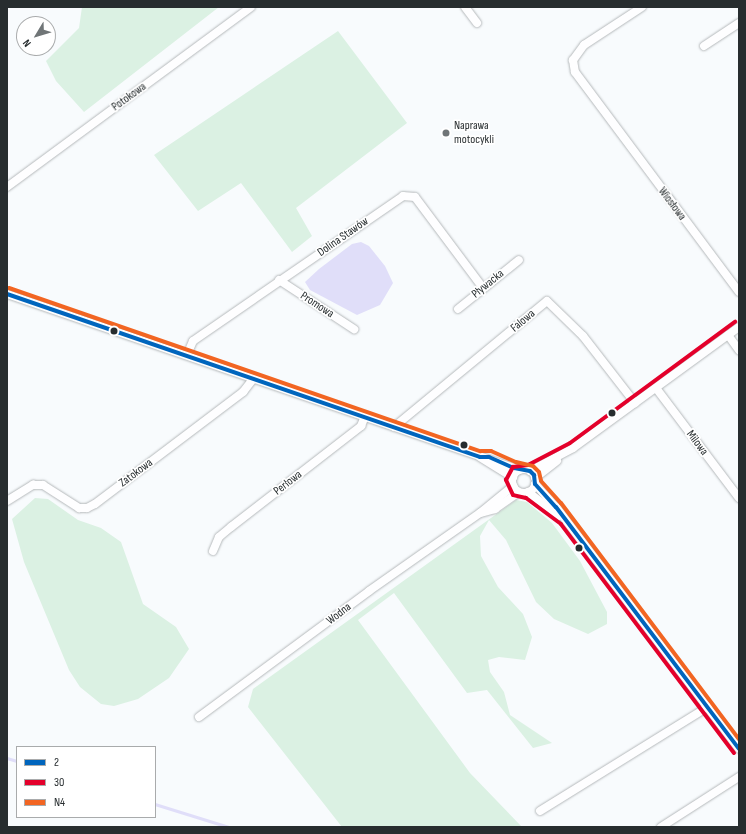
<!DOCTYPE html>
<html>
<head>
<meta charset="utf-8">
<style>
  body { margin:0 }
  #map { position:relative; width:746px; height:834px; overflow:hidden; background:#f8fbfd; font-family:"Sofia Sans Condensed",sans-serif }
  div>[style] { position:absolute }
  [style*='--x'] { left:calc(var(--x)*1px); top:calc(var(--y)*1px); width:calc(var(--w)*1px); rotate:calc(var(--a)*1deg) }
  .green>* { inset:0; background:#dbf1e3 }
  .water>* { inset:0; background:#e0def9 }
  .stream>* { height:2.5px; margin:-1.25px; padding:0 1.25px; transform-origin:1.25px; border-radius:1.25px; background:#e0def9 }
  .roads { filter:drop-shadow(0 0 1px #b5b9bb) drop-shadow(0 0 1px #b5b9bb) }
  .minor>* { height:8px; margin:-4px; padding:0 4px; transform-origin:4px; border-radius:4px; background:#fefeff }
  .minor>.ring { margin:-4px; padding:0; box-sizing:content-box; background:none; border:8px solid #fefeff; border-radius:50% }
  .bus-1>* { height:4px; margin:-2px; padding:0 2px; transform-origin:2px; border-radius:2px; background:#0065bd }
  .bus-2>* { height:4px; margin:-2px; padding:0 2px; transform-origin:2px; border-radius:2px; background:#e4002b }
  .bus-3>* { height:4px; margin:-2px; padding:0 2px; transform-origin:2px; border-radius:2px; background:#f26522 }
  .dots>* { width:11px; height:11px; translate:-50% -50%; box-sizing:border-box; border:2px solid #fff; border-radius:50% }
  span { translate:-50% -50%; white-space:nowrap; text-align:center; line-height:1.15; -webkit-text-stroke:3.5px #fff; paint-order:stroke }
  .street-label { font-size:12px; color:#272d2f }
  .poi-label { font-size:12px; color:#272d2f }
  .left { translate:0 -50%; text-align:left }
  .frame { position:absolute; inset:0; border:8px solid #272d2f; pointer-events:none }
  .legend { position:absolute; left:16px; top:746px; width:140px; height:72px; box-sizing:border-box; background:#fff; border:1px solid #a9abac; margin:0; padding:5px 7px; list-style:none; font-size:12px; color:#272d2f }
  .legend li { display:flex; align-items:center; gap:8px; height:20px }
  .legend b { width:20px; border:1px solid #a9abac }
  .north { position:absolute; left:16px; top:16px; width:40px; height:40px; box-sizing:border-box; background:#fff; border:1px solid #a9abac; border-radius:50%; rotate:232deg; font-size:11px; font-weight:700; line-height:16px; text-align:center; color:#272d2f }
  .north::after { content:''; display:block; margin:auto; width:14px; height:18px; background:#707577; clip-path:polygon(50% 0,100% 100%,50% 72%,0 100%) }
</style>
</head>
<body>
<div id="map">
  <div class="green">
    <i style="clip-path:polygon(82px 7px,219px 7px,84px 112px,56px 81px,46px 61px,79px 28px)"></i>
    <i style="clip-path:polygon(338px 31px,407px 123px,296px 208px,312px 236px,292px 252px,241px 183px,198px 211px,154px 155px)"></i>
    <i style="clip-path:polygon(35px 498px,48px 499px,78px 520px,101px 528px,121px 542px,143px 604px,176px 627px,189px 649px,169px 678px,138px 699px,114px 706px,101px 704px,80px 687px,69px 670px,24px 562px,12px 519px)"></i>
    <i style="clip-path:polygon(516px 500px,527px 502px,552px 523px,580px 561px,607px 612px,607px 624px,588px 634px,554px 619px,536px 602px,506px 540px,489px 520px,480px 536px,481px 556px,498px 587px,523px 614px,532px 637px,525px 660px,499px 657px,488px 660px,490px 672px,504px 692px,510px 715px,552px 743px,533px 748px,487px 690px,467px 693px,394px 593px,358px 620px,470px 773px,522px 827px,342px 827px,248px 707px,253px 689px)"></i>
  </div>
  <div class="water">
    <i style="clip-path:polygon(361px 242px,369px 246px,385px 266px,393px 283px,380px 305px,357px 315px,310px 290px,305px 282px,319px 269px,352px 244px)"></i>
  </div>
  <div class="stream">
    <i style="--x:7;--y:758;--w:10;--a:17"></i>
    <i style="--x:155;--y:804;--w:77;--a:17.3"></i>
  </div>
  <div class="roads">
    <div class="minor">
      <i style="--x:465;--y:7;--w:20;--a:53"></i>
      <i style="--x:642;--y:7;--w:69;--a:146.8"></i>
      <i style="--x:584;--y:45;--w:19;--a:126"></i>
      <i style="--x:573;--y:60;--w:12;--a:81"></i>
      <i style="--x:575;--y:72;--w:274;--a:53.3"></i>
      <i style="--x:704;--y:46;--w:42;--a:-33.3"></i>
      <i style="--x:7;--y:187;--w:303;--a:-36.4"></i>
      <i style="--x:279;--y:280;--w:90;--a:33.2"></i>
      <i style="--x:7;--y:294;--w:542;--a:18.94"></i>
      <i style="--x:458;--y:309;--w:78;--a:-38.8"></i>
      <i style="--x:728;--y:335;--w:19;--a:54"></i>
      <i style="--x:187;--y:355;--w:15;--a:-67"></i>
      <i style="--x:193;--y:341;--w:255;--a:-34.6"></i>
      <i style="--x:403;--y:196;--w:12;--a:5"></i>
      <i style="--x:415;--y:197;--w:114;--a:53.2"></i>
      <i style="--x:656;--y:388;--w:138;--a:53"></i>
      <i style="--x:394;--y:427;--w:198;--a:-39.5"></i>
      <i style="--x:547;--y:301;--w:50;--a:44.2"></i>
      <i style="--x:583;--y:336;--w:85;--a:52.2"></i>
      <i style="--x:480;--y:457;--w:39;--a:32"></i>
      <i class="ring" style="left:512px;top:469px;width:16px;height:16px"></i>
      <i style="--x:530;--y:471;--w:49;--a:-28.1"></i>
      <i style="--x:573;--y:448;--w:205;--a:-36.1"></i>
      <i style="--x:535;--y:478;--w:28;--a:-38"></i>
      <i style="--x:535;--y:484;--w:31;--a:48"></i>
      <i style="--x:556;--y:507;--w:303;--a:52.9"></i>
      <i style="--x:528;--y:492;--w:39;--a:38"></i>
      <i style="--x:7;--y:501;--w:31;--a:-32"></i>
      <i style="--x:33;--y:485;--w:10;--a:0"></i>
      <i style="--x:43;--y:485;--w:43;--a:32.6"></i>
      <i style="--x:79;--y:508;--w:8;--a:0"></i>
      <i style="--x:87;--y:508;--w:9;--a:-27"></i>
      <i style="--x:95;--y:504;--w:186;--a:-37.1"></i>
      <i style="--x:243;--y:392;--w:18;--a:-52"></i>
      <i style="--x:481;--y:513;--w:15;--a:-16"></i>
      <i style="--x:495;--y:509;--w:29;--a:-35"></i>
      <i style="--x:213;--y:551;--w:15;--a:-67"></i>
      <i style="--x:219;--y:537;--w:16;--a:-40"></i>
      <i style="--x:231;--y:527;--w:165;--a:-37.8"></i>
      <i style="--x:361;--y:426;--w:11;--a:-68"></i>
      <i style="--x:199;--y:717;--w:212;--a:-36.5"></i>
      <i style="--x:369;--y:591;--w:136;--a:-35.1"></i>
      <i style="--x:480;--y:513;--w:43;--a:-39.3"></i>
      <i style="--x:540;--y:811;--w:198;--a:-31.8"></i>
      <i style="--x:661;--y:827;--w:93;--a:-32.7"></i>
    </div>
  </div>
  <div class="bus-1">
    <i style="--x:7;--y:294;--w:500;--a:19.01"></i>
    <i style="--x:480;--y:457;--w:9;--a:0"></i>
    <i style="--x:489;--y:457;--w:27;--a:24"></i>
    <i style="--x:514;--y:468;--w:16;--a:11"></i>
    <i style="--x:530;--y:471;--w:6;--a:45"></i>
    <i style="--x:534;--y:475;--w:9;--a:84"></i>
    <i style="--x:535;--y:484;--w:31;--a:48"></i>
    <i style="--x:556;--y:507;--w:303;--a:52.9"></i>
  </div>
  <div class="bus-2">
    <i style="--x:734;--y:753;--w:287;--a:-127.1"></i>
    <i style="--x:561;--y:524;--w:44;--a:-143.4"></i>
    <i style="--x:526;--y:498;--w:13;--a:-167"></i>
    <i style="--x:513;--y:495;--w:17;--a:-115"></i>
    <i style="--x:506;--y:480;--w:15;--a:-62"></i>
    <i style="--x:513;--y:467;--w:15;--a:-8"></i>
    <i style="--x:528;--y:465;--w:47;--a:-27.6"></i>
    <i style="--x:570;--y:443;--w:205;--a:-36.3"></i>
  </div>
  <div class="bus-3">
    <i style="--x:9;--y:288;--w:499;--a:19.1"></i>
    <i style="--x:481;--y:451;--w:10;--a:0"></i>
    <i style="--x:491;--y:451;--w:27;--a:24"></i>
    <i style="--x:516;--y:462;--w:17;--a:13"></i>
    <i style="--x:533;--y:466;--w:8;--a:45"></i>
    <i style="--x:539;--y:472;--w:9;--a:77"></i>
    <i style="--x:541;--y:481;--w:30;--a:48"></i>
    <i style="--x:561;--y:503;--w:296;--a:53"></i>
  </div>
  <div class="dots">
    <i style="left:446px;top:133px;background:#707577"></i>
    <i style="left:114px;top:331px;background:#272d2f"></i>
    <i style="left:612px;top:413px;background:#272d2f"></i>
    <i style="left:464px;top:445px;background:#272d2f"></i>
    <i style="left:579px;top:548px;background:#272d2f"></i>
  </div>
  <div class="street-label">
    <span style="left:129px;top:97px;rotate:-36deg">Potokowa</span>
    <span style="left:672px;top:204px;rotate:53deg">Wiosłowa</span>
    <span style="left:343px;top:237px;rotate:-35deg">Dolina Stawów</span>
    <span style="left:488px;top:284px;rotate:-39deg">Pływacka</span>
    <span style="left:317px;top:305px;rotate:33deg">Promowa</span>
    <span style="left:523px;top:321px;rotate:-40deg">Falowa</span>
    <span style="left:697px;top:443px;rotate:53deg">Milowa</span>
    <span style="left:136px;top:473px;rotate:-37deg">Zatokowa</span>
    <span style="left:288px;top:483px;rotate:-38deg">Perłowa</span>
    <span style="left:339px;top:614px;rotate:-37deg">Wodna</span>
  </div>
  <div class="poi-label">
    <span class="left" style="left:454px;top:133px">Naprawa<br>motocykli</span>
  </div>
  <div class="frame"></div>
  <ul class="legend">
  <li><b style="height:5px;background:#0065bd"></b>2</li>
  <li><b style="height:5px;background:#e4002b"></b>30</li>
  <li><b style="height:5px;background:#f26522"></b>N4</li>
  </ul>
  <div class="north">N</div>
</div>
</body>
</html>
